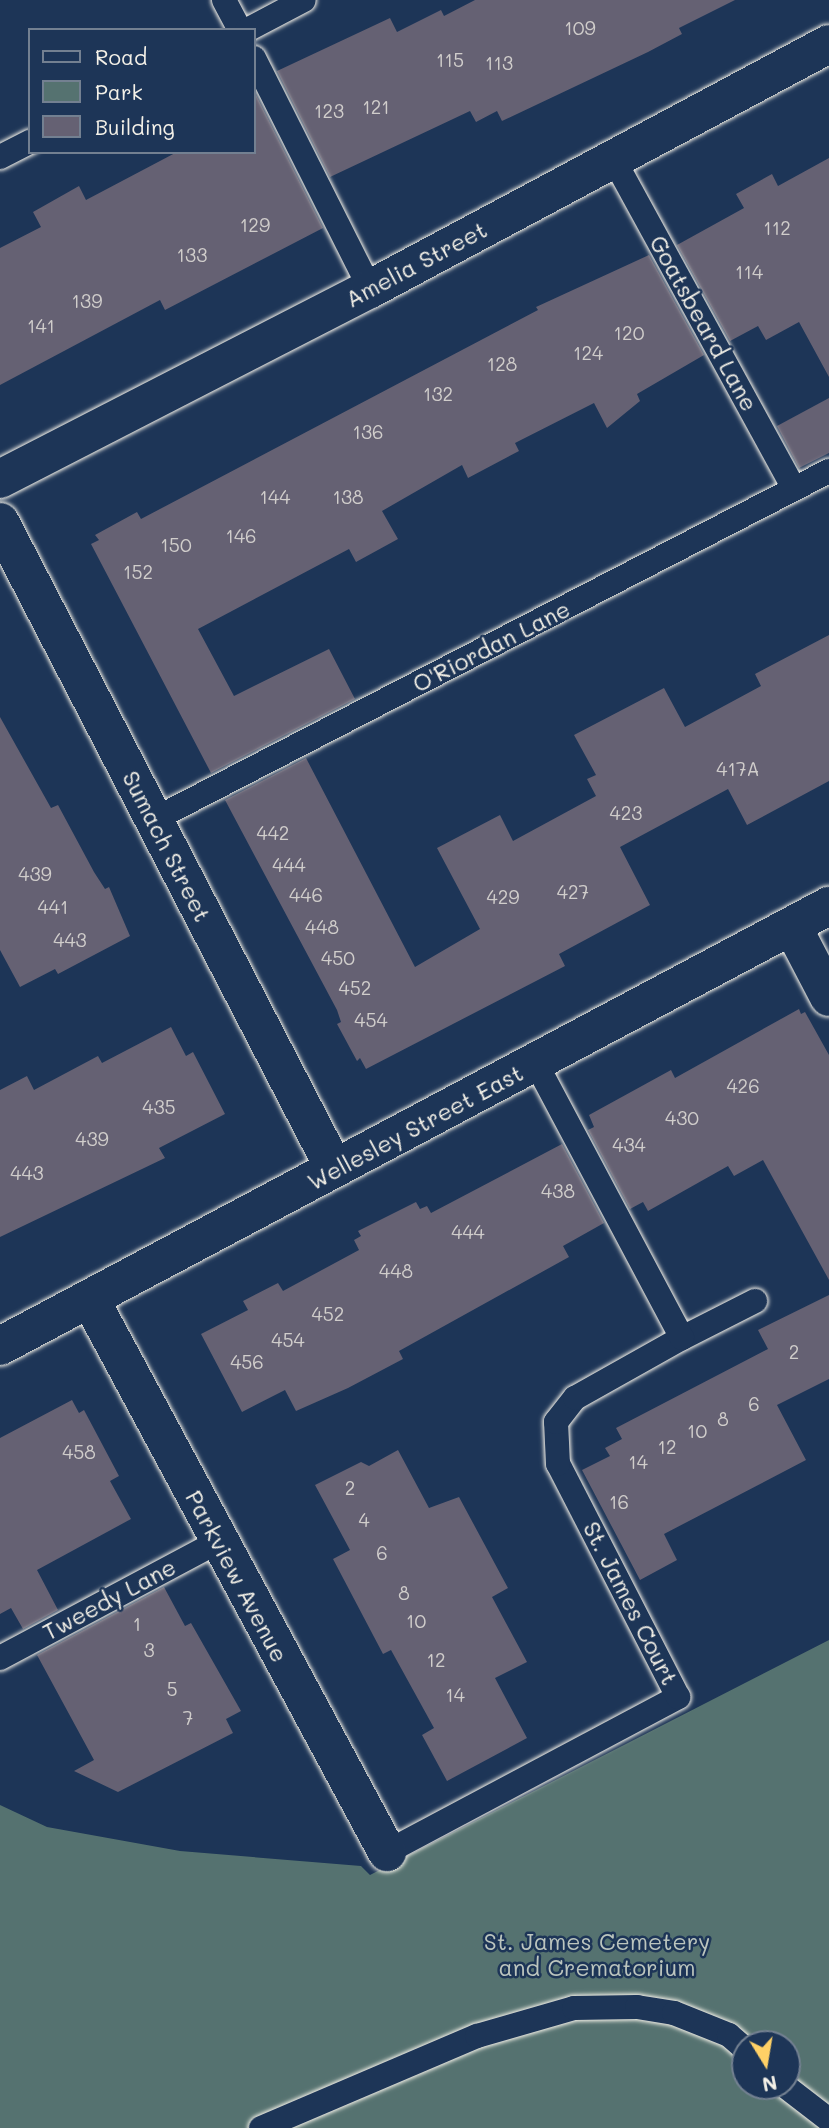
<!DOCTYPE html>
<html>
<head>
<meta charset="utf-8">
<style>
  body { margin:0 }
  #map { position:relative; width:829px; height:2128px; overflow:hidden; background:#1d3557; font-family:Mali,sans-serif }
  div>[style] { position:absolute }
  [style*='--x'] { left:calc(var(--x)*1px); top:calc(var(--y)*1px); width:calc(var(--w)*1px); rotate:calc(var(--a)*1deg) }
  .green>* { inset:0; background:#557270 }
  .building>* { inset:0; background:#656173 }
  .roads { filter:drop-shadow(0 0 2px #f4f1e8) drop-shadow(0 0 2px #f4f1e8) }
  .lane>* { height:24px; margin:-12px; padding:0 12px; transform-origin:12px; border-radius:12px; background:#1d3557 }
  .street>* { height:38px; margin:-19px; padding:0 19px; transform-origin:19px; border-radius:19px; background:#1d3557 }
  span { translate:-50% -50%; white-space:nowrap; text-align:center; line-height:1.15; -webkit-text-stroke:5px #1d3557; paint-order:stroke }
  .number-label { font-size:19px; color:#d0cdcb }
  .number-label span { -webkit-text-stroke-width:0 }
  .street-label { font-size:23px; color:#f4f1e8 }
  .park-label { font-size:23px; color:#bcc5be }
  .legend { position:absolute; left:28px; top:28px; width:228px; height:126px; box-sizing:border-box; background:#1d3557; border:2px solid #738091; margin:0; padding:9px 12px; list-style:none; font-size:21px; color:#f4f1e8 }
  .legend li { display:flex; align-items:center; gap:14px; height:35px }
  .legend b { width:35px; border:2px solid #738091 }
  .north { position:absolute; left:731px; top:2030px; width:70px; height:70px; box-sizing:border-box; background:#1d3557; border:2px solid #738091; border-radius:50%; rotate:169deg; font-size:19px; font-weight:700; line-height:28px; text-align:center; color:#f4f1e8 }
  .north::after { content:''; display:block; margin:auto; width:24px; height:32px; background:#ffd166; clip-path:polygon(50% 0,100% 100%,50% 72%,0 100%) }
</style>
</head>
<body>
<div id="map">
  <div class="green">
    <i style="clip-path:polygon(evenodd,829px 1640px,829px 2128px,0 2128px,0 1805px,47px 1827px,180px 1851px,361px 1866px,370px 1875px,829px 1640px,745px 2044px,787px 2044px,787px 2086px,745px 2086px,745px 2044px)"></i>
  </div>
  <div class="building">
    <i style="clip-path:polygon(475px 0,735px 0,679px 28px,682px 34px,648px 52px,502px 121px,497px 111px,476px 122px,470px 111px,330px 177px,277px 71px,390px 18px,397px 32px,441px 10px,444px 16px)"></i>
    <i style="clip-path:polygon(254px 91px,323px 228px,165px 310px,160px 300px,0 385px,0 248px,41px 227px,33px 212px,79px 186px,86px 200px,177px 152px,254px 152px)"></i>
    <i style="clip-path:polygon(829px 158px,829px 377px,799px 322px,766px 340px,758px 326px,730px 341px,677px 245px,744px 208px,736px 194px,772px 174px,778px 186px)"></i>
    <i style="clip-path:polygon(649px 255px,704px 355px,637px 394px,640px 401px,607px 428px,594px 403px,515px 443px,519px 451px,468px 478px,462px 465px,382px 511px,398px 539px,356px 562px,349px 549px,198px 629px,234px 696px,329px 649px,355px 699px,211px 773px,91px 544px,99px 540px,95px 535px,137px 512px,141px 519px,538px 310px,536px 307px)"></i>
    <i style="clip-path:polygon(829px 398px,829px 453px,799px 468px,777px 426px)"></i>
    <i style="clip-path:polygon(829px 635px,829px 781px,747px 825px,728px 789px,620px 847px,650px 905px,559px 954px,565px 966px,366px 1069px,360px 1058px,357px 1061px,337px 1024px,341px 1022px,337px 1010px,225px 800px,306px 758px,415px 967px,480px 929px,437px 848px,500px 815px,513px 841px,596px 796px,587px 779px,596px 775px,574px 735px,664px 688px,685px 727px,761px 686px,755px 674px)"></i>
    <i style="clip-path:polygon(0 717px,51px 808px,58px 805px,94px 872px,105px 889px,109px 887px,130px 936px,58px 974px,55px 969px,20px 987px,0 950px)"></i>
    <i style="clip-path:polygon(799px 1009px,801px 1014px,805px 1012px,829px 1055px,829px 1280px,763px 1160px,734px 1176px,728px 1166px,648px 1211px,643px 1202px,630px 1209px,588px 1130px,594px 1127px,589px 1115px,671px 1070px,675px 1078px)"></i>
    <i style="clip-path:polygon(171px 1027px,186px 1056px,193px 1052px,225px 1114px,159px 1148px,165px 1158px,0 1237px,0 1090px,27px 1076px,34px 1090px,98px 1056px,102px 1063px)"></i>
    <i style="clip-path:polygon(562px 1144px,604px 1223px,563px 1246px,569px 1257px,399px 1351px,403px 1359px,348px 1388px,296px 1411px,285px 1390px,242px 1412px,201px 1334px,248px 1310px,243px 1301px,278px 1283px,283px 1291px,359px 1250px,354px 1240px,361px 1236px,358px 1231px,416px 1202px,420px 1209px,427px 1206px,431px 1213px)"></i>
    <i style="clip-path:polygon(829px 1295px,829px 1379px,777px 1405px,806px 1460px,664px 1534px,677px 1560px,640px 1580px,582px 1470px,610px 1456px,605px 1448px,622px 1439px,616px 1428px,768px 1349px,758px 1330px)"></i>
    <i style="clip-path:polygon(72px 1400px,79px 1413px,84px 1410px,119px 1476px,110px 1481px,131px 1519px,37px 1570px,58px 1610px,23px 1629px,11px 1608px,0 1614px,0 1438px)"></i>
    <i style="clip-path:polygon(398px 1450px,429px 1508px,459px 1497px,508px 1588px,492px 1597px,527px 1662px,495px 1678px,527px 1738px,447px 1781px,422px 1735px,434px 1728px,391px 1650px,383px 1654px,333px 1559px,350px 1550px,315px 1485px,361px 1462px,369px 1466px)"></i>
    <i style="clip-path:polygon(164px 1587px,185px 1626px,191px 1623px,241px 1711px,226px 1719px,233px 1733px,118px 1792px,74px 1771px,94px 1760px,37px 1655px)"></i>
  </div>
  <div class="roads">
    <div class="lane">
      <i style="--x:224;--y:0;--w:34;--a:62"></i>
      <i style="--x:247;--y:30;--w:64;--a:-27.8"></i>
      <i style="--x:254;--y:58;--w:258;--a:63.3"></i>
      <i style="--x:0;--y:157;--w:34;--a:-27"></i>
      <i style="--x:613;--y:158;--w:377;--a:61.3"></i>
      <i style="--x:153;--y:820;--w:761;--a:-27.31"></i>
      <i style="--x:682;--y:1338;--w:82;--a:-26.9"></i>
      <i style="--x:0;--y:1658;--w:246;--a:-28.1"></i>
      <i style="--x:387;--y:1852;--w:330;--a:-28"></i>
      <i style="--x:678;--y:1697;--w:262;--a:-117.2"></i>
      <i style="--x:558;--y:1464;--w:42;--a:-92.7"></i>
      <i style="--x:556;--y:1422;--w:31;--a:-52"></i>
      <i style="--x:575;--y:1398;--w:123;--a:-29.3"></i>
      <i style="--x:682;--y:1338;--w:311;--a:-118"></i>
      <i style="--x:785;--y:2086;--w:56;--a:37.7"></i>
      <i style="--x:261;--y:2128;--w:235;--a:-23.1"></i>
      <i style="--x:477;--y:2036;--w:101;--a:-16.1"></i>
      <i style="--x:574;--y:2008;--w:63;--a:-0.9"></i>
      <i style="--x:637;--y:2007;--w:37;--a:9"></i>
      <i style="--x:674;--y:2013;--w:59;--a:21.8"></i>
      <i style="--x:729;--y:2035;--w:21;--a:41"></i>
    </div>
    <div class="street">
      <i style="--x:0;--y:479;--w:416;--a:-27.2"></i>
      <i style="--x:370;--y:289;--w:520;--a:-28.09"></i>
      <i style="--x:0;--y:522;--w:727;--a:62.66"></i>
      <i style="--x:792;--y:926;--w:80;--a:62.5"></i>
      <i style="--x:90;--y:1299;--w:628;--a:61.76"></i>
      <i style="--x:0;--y:1346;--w:939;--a:-27.96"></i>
    </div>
  </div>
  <div class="number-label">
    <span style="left:580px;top:28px">109</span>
    <span style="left:450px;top:60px">115</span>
    <span style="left:499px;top:63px">113</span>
    <span style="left:376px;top:107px">121</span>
    <span style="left:329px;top:111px">123</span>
    <span style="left:255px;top:225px">129</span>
    <span style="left:777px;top:228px">112</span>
    <span style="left:192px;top:255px">133</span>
    <span style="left:749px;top:272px">114</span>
    <span style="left:87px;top:301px">139</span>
    <span style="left:41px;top:326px">141</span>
    <span style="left:629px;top:333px">120</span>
    <span style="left:588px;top:353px">124</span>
    <span style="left:502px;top:364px">128</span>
    <span style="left:438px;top:394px">132</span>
    <span style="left:368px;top:432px">136</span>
    <span style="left:275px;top:497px">144</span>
    <span style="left:348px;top:497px">138</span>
    <span style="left:241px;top:536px">146</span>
    <span style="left:176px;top:545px">150</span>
    <span style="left:138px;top:572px">152</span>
    <span style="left:738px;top:769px">417A</span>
    <span style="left:626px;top:813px">423</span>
    <span style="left:273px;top:833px">442</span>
    <span style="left:289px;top:865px">444</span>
    <span style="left:35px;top:874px">439</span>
    <span style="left:573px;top:892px">427</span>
    <span style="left:306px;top:895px">446</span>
    <span style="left:503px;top:897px">429</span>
    <span style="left:53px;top:907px">441</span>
    <span style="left:322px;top:927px">448</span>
    <span style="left:70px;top:940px">443</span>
    <span style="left:338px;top:958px">450</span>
    <span style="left:355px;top:988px">452</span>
    <span style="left:371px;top:1020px">454</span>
    <span style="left:743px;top:1086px">426</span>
    <span style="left:159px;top:1107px">435</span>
    <span style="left:682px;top:1118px">430</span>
    <span style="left:92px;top:1139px">439</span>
    <span style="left:629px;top:1145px">434</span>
    <span style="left:27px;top:1173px">443</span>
    <span style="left:558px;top:1191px">438</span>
    <span style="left:468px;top:1232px">444</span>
    <span style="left:396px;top:1271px">448</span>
    <span style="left:328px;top:1314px">452</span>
    <span style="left:288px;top:1340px">454</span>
    <span style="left:794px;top:1352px">2</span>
    <span style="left:247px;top:1362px">456</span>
    <span style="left:754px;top:1404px">6</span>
    <span style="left:723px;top:1419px">8</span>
    <span style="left:697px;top:1431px">10</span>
    <span style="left:667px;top:1447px">12</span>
    <span style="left:79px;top:1452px">458</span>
    <span style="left:638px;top:1462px">14</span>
    <span style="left:350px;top:1488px">2</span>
    <span style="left:619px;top:1502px">16</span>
    <span style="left:364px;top:1520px">4</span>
    <span style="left:382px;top:1553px">6</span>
    <span style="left:404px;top:1593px">8</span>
    <span style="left:416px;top:1621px">10</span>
    <span style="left:137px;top:1624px">1</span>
    <span style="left:149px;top:1650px">3</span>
    <span style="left:436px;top:1660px">12</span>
    <span style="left:172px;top:1689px">5</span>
    <span style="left:455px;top:1695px">14</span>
    <span style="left:188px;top:1718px">7</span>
  </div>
  <div class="street-label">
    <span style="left:416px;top:264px;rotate:-28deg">Amelia Street</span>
    <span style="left:704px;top:323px;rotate:61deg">Goatsbeard Lane</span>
    <span style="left:491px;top:646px;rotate:-27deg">O'Riordan Lane</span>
    <span style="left:167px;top:846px;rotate:63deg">Sumach Street</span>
    <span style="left:415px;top:1127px;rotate:-28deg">Wellesley Street East</span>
    <span style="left:237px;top:1576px;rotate:62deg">Parkview Avenue</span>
    <span style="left:109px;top:1599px;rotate:-28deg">Tweedy Lane</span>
    <span style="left:631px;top:1603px;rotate:63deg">St. James Court</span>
  </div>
  <div class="park-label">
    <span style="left:597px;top:1954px">St. James Cemetery<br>and Crematorium</span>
  </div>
  <ul class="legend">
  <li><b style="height:9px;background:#1d3557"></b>Road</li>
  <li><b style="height:19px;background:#557270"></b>Park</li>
  <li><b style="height:19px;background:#656173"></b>Building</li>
  </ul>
  <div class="north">N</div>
</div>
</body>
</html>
